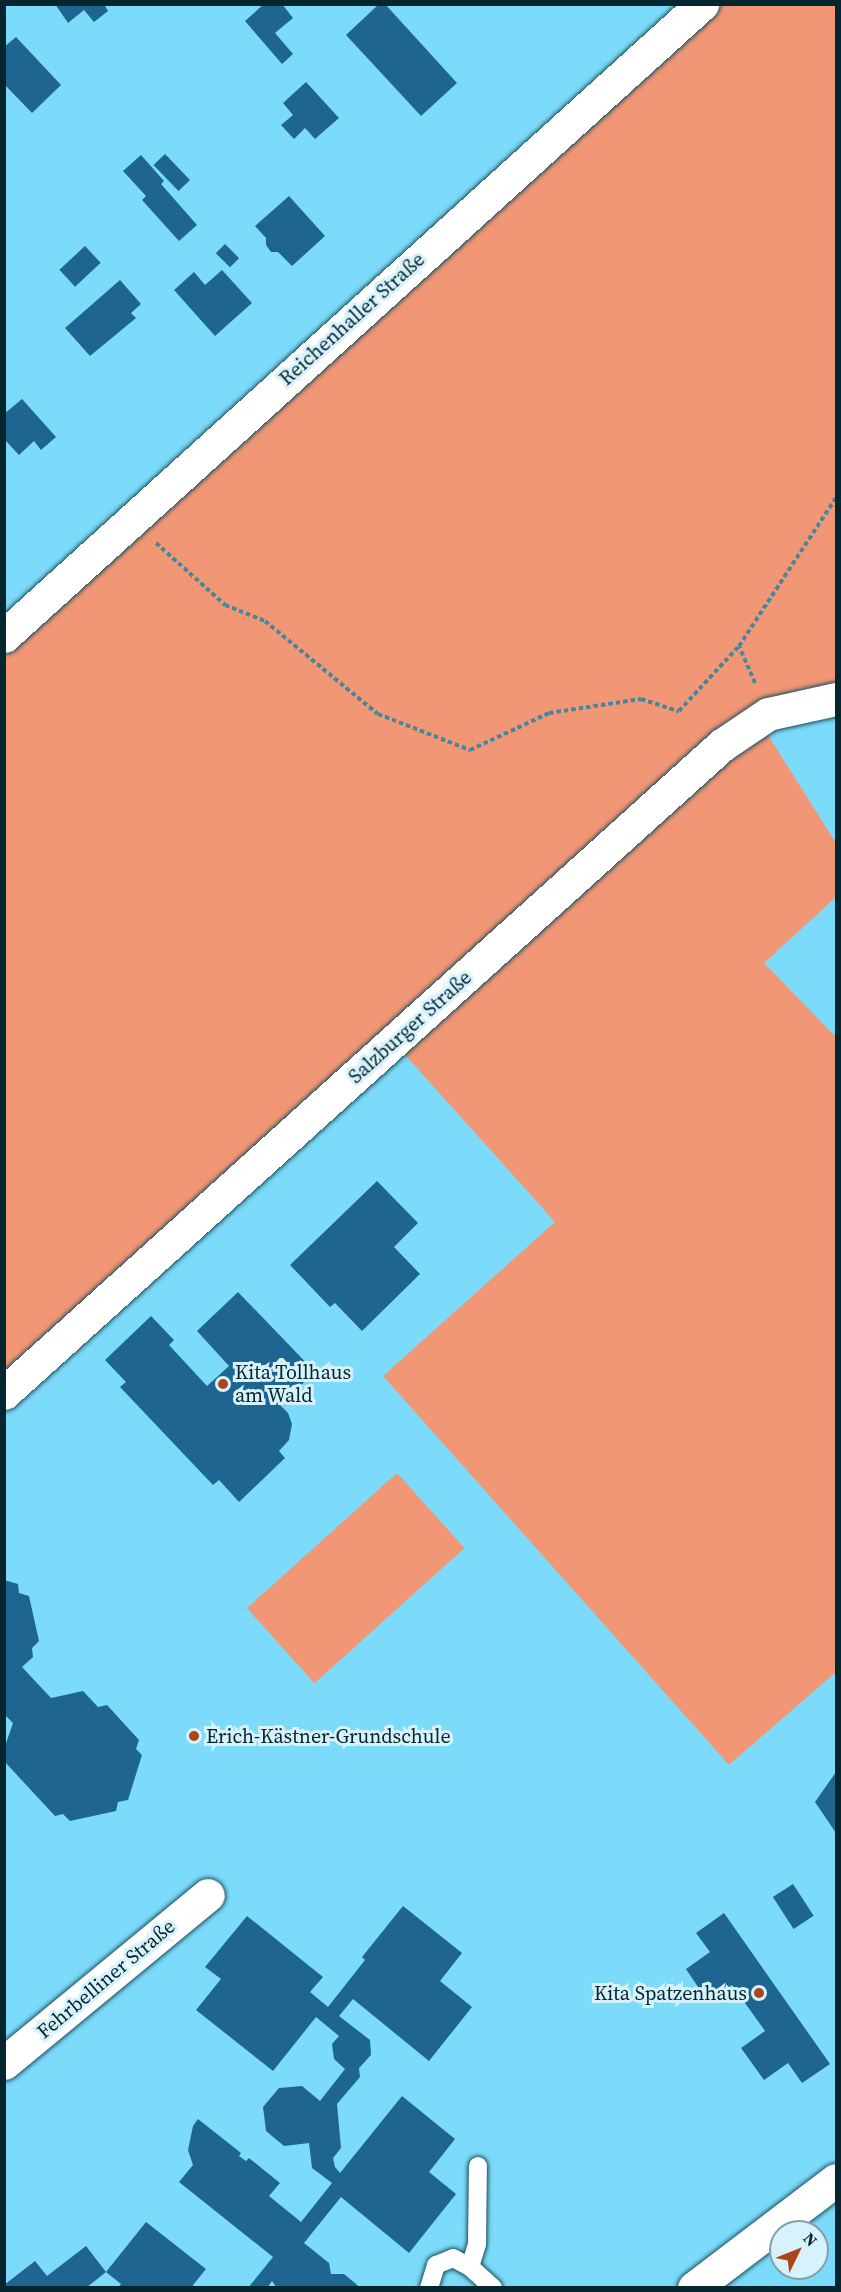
<!DOCTYPE html>
<html>
<head>
<meta charset="utf-8">
<style>
  body { margin:0 }
  #map { position:relative; width:841px; height:2292px; overflow:hidden; background:#7cdbfa; font-family:"Source Serif 4",serif }
  div>[style] { position:absolute }
  [style*='--x'] { left:calc(var(--x)*1px); top:calc(var(--y)*1px); width:calc(var(--w)*1px); rotate:calc(var(--a)*1deg) }
  .green>* { inset:0; background:#f29775; transform-origin:0 0 }
  .building>* { inset:0; background:#1e6592; transform-origin:0 0 }
  .path>* { height:4px; margin-top:-2px; transform-origin:0; background:repeating-linear-gradient(90deg,#46879c 0 4.5px,transparent 0 7.5px) }
  .roads { filter:drop-shadow(0 0 2px #1b4e5e) drop-shadow(0 0 2px #1b4e5e) }
  .lane>* { height:18px; margin:-9px; padding:0 9px; transform-origin:9px; border-radius:9px; background:#fff }
  .street>* { height:33px; margin:-16.5px; padding:0 16.5px; transform-origin:16.5px; border-radius:16.5px; background:#fff }
  .dots>* { width:16px; height:16px; translate:-50% -50%; box-sizing:border-box; border:3px solid #d8f2fb; border-radius:50% }
  span { translate:-50% -50%; white-space:nowrap; text-align:center; line-height:1.15; -webkit-text-stroke:6px #d8f2fb; paint-order:stroke }
  .street-label { font-size:20px; color:#06262f }
  .poi-label { font-size:20px; color:#06262f }
  .left { translate:0 -50%; text-align:left }
  .right { translate:-100% -50%; text-align:right }
  .frame { position:absolute; inset:0; border:6px solid #06262f; pointer-events:none }
  .north { position:absolute; left:769px; top:2220px; width:60px; height:60px; box-sizing:border-box; background:#d8f2fb; border:2px solid #84a0a9; border-radius:50%; rotate:47deg; font-size:16px; font-weight:700; line-height:24px; text-align:center; color:#06262f }
  .north::after { content:''; display:block; margin:auto; width:21px; height:27px; background:#ab4619; clip-path:polygon(50% 0,100% 100%,50% 72%,0 100%) }
</style>
</head>
<body>
<div id="map">
  <div class="green">
    <i style="clip-path:polygon(712px 5px,836px 5px,836px 687px,751px 708px,836px 843px,836px 897px,764px 963px,836px 1037px,836px 1672px,729px 1765px,383px 1376px,555px 1222px,389px 1037px,5px 1382px,5px 657px)"></i>
    <i style="left:397px;top:1473px;width:101px;height:202px;rotate:48deg"></i>
  </div>
  <div class="building">
    <i style="clip-path:polygon(55px 4px,104px 4px,108px 11px,94px 22px,84px 10px,68px 23px)"></i>
    <i style="clip-path:polygon(264px 4px,282px 4px,293px 18px,275px 33px,293px 54px,282px 64px,245px 21px)"></i>
    <i style="clip-path:polygon(379px 4px,385px 4px,457px 83px,421px 116px,346px 35px)"></i>
    <i style="clip-path:polygon(16px 37px,61px 85px,32px 113px,4px 84px,4px 47px)"></i>
    <i style="clip-path:polygon(306px 82px,339px 118px,315px 139px,305px 128px,294px 139px,281px 125px,293px 115px,283px 103px)"></i>
    <i style="left:165px;top:154px;width:36px;height:16px;rotate:46deg"></i>
    <i style="clip-path:polygon(141px 155px,164px 181px,161px 184px,197px 225px,179px 241px,142px 200px,146px 196px,123px 171px)"></i>
    <i style="clip-path:polygon(289px 196px,325px 236px,292px 266px,278px 252px,271px 252px,266px 245px,266px 238px,255px 226px)"></i>
    <i style="left:225px;top:244px;width:20px;height:13px;rotate:45deg"></i>
    <i style="left:85px;top:246px;width:23px;height:35px;rotate:47deg"></i>
    <i style="clip-path:polygon(222px 270px,252px 303px,215px 336px,174px 290px,194px 272px,205px 285px)"></i>
    <i style="clip-path:polygon(120px 280px,141px 304px,131px 313px,136px 318px,90px 356px,65px 328px)"></i>
    <i style="clip-path:polygon(22px 399px,56px 437px,41px 450px,34px 441px,19px 455px,4px 439px,4px 414px)"></i>
    <i style="clip-path:polygon(377px 1181px,418px 1223px,394px 1247px,420px 1274px,362px 1331px,335px 1303px,330px 1307px,290px 1265px)"></i>
    <i style="clip-path:polygon(238px 1292px,315px 1372px,280px 1405px,288px 1413px,292px 1424px,289px 1440px,279px 1451px,285px 1458px,239px 1502px,219px 1480px,213px 1485px,120px 1387px,126px 1382px,105px 1360px,151px 1316px,174px 1340px,169px 1345px,207px 1386px,229px 1366px,197px 1331px)"></i>
    <i style="clip-path:polygon(4px 1580px,18px 1584px,19px 1593px,29px 1596px,39px 1641px,32px 1648px,33px 1657px,22px 1667px,51px 1698px,83px 1691px,98px 1707px,107px 1705px,139px 1740px,136px 1749px,142px 1755px,128px 1800px,118px 1802px,116px 1811px,70px 1821px,63px 1814px,55px 1816px,4px 1761px,4px 1749px,13px 1723px,4px 1714px)"></i>
    <i style="clip-path:polygon(836px 1772px,836px 1833px,815px 1802px)"></i>
    <i style="left:793px;top:1884px;width:38px;height:24px;rotate:57deg"></i>
    <i style="clip-path:polygon(403px 1906px,462px 1953px,440px 1981px,472px 2007px,429px 2061px,353px 1999px,339px 2016px,370px 2040px,371px 2055px,359px 2068px,360px 2077px,337px 2104px,341px 2148px,333px 2158px,335px 2167px,340px 2173px,402px 2096px,455px 2139px,429px 2172px,456px 2194px,409px 2253px,341px 2197px,304px 2243px,329px 2263px,331px 2274px,344px 2274px,361px 2288px,277px 2288px,272px 2281px,267px 2288px,248px 2288px,273px 2257px,179px 2182px,193px 2165px,188px 2150px,193px 2126px,198px 2119px,241px 2153px,239px 2156px,246px 2161px,249px 2158px,280px 2183px,269px 2196px,301px 2222px,332px 2183px,312px 2168px,309px 2143px,284px 2146px,266px 2131px,263px 2107px,279px 2088px,302px 2086px,320px 2101px,345px 2069px,334px 2059px,332px 2044px,339px 2036px,316px 2017px,273px 2071px,196px 2010px,221px 1979px,205px 1967px,247px 1916px,323px 1977px,310px 1992px,328px 2007px,365px 1960px,362px 1957px)"></i>
    <i style="clip-path:polygon(724px 1913px,830px 2064px,802px 2083px,788px 2063px,764px 2080px,741px 2048px,765px 2031px,732px 1985px,708px 2002px,686px 1969px,710px 1952px,696px 1933px)"></i>
    <i style="clip-path:polygon(146px 2222px,206px 2269px,193px 2285px,196px 2288px,118px 2288px,121px 2284px,106px 2272px)"></i>
    <i style="clip-path:polygon(86px 2246px,106px 2272px,86px 2288px,4px 2288px,4px 2285px,35px 2261px,47px 2276px)"></i>
  </div>
  <div class="path">
    <i style="--x:156;--y:543;--w:93;--a:41.9"></i>
    <i style="--x:225;--y:605;--w:43;--a:21.8"></i>
    <i style="--x:265;--y:621;--w:146;--a:39.5"></i>
    <i style="--x:378;--y:714;--w:99;--a:21.4"></i>
    <i style="--x:470;--y:750;--w:87;--a:-25.1"></i>
    <i style="--x:549;--y:713;--w:93;--a:-8.7"></i>
    <i style="--x:641;--y:699;--w:40;--a:18"></i>
    <i style="--x:679;--y:711;--w:88;--a:-47.3"></i>
    <i style="--x:755;--y:683;--w:40;--a:-113.4"></i>
    <i style="--x:739;--y:646;--w:177;--a:-56.8"></i>
  </div>
  <div class="roads">
    <div class="lane">
      <i style="--x:470;--y:2267;--w:24;--a:-73"></i>
      <i style="--x:477;--y:2244;--w:78;--a:-89.3"></i>
      <i style="--x:429;--y:2288;--w:24;--a:-73"></i>
      <i style="--x:436;--y:2265;--w:18;--a:-22"></i>
      <i style="--x:453;--y:2258;--w:19;--a:28"></i>
      <i style="--x:470;--y:2267;--w:31;--a:42"></i>
    </div>
    <div class="street">
      <i style="--x:4;--y:636;--w:942;--a:-42.16"></i>
      <i style="--x:4;--y:1393;--w:967;--a:-42.07"></i>
      <i style="--x:722;--y:745;--w:55;--a:-34"></i>
      <i style="--x:768;--y:714;--w:70;--a:-12.4"></i>
      <i style="--x:4;--y:2063;--w:264;--a:-39.5"></i>
      <i style="--x:694;--y:2288;--w:178;--a:-37.3"></i>
    </div>
  </div>
  <div class="dots">
    <i style="left:223px;top:1384px;background:#ab4619"></i>
    <i style="left:194px;top:1736px;background:#ab4619"></i>
    <i style="left:759px;top:1993px;background:#ab4619"></i>
  </div>
  <div class="street-label">
    <span style="left:352px;top:319px;rotate:-42deg">Reichenhaller Straße</span>
    <span style="left:410px;top:1027px;rotate:-42deg">Salzburger Straße</span>
    <span style="left:106px;top:1979px;rotate:-40deg">Fehrbelliner Straße</span>
  </div>
  <div class="poi-label">
    <span class="left" style="left:235px;top:1384px">Kita Tollhaus<br>am Wald</span>
    <span class="left" style="left:206px;top:1736px">Erich-Kästner-Grundschule</span>
    <span class="right" style="left:747px;top:1993px">Kita Spatzenhaus</span>
  </div>
  <div class="frame"></div>
  <div class="north">N</div>
</div>
</body>
</html>
